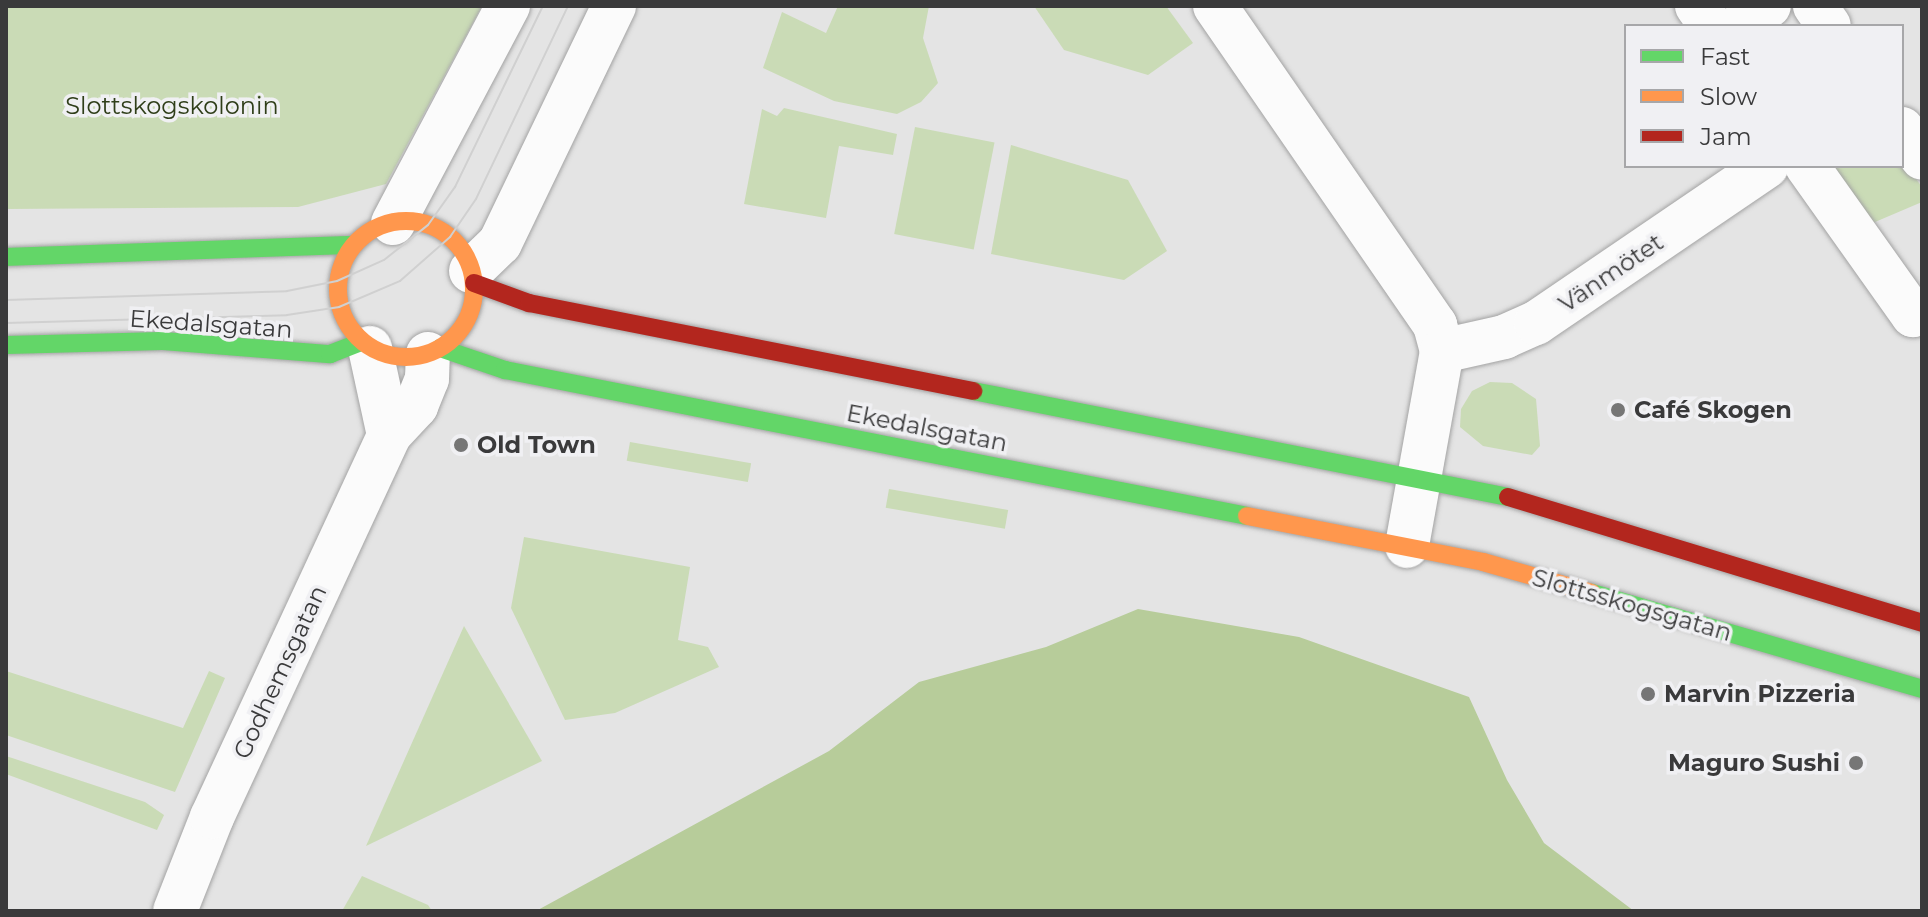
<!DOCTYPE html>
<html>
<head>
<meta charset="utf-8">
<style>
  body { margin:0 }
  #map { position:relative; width:1928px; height:917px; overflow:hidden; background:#e4e4e4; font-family:Montserrat,sans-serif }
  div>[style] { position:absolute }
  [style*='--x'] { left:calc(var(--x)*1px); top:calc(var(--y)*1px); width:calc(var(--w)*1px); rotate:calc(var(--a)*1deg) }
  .green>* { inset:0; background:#cadbb6; transform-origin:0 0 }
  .forest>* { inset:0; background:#b7cc9a }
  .roads { filter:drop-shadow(0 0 2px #a3a3a3) drop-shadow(0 0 2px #a3a3a3) }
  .street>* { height:44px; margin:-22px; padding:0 22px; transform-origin:22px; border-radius:22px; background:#fbfbfb }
  .fast>* { height:18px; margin:-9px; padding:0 9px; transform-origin:9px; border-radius:9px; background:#63d668 }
  .slow>* { height:18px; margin:-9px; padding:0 9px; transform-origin:9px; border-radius:9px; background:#ff974d }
  .slow>.ring { margin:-9px; padding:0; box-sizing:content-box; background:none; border:18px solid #ff974d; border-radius:50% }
  .jam>* { height:18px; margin:-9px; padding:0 9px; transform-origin:9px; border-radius:9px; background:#b3261e }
  .tram>* { height:2px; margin:-1px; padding:0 1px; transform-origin:1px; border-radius:1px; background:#d0d0d0 }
  .dots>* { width:22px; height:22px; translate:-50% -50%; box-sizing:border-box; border:4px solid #f0f0f3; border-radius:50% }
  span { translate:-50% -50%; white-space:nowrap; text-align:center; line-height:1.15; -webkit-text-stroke:7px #f0f0f3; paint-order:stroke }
  .park-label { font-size:24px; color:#2f3e19 }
  .street-label { font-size:24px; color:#3a3a3b }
  .poi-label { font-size:24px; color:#3a3a3b; font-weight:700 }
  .left { translate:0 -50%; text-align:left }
  .right { translate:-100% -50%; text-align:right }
  .frame { position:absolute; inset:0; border:8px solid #3a3a3b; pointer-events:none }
  .legend { position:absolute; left:1624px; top:24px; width:280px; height:144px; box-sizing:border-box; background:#f0f0f3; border:2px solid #a7a7a9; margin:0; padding:10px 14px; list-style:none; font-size:24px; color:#3a3a3b }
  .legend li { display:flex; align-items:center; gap:16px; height:40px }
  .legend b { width:40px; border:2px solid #a7a7a9 }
</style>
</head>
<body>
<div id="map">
  <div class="green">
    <i style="clip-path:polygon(6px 6px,482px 6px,386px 184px,298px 207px,6px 209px)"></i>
    <i style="clip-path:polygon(838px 6px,929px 6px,923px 38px,938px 83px,921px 102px,897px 114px,834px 101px,763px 68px,782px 12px,826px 33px)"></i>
    <i style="clip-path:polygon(1034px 6px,1166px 6px,1193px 43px,1148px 75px,1064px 50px)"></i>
    <i style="clip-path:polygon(784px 108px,897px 134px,893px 155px,839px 146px,826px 218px,744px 204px,762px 109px,777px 116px)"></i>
    <i style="left:915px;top:127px;width:81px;height:109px;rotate:11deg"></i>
    <i style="clip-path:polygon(1011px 145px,1128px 180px,1167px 251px,1124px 280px,991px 254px)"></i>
    <i style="clip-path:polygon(1902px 160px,1922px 187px,1922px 202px,1868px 225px,1827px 166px,1902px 166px)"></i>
    <i style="clip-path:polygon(1512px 383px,1536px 399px,1540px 446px,1532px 455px,1483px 446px,1460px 427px,1461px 409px,1472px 391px,1490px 382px)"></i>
    <i style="left:630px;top:442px;width:123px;height:19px;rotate:10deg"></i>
    <i style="left:889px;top:489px;width:121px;height:19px;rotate:10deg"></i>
    <i style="clip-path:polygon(524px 537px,690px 567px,678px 640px,708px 647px,719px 667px,615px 713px,565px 720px,511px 608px)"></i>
    <i style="clip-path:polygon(464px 626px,542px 761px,366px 846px)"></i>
    <i style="clip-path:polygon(6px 671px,183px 728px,209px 671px,225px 678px,175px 792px,6px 735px)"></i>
    <i style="clip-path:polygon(6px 756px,145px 802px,164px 815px,157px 830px,6px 774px)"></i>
    <i style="clip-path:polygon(362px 876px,428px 905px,432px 911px,342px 911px)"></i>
  </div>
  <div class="forest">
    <i style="clip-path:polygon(1138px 609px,1299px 637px,1469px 697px,1507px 780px,1544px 843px,1634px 911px,536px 911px,829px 751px,919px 682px,1046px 647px)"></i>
  </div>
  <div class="roads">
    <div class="street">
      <i style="--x:1215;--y:6;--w:388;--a:55.4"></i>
      <i style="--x:1435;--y:325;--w:27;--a:75"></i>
      <i style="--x:1442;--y:351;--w:198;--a:100.2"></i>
      <i style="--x:1697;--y:6;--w:24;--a:55"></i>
      <i style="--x:1815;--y:6;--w:24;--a:55"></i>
      <i style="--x:1739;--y:26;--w:36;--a:-34"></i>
      <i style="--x:1902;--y:129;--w:35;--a:55"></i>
      <i style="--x:1807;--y:166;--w:183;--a:54.6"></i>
      <i style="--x:1913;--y:315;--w:9;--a:-13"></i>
      <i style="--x:393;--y:223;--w:246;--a:-62.1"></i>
      <i style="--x:471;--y:271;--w:40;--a:-44"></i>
      <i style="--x:500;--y:243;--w:263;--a:-64.3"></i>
      <i style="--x:370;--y:348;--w:89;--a:77.7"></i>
      <i style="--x:1442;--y:351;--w:64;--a:-12.7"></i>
      <i style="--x:1504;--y:337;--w:35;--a:-24"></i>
      <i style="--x:1536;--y:323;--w:279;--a:-34.2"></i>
      <i style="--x:175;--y:911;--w:101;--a:-68.5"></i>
      <i style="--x:212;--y:817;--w:421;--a:-65.1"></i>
      <i style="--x:389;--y:435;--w:40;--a:-47"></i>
      <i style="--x:416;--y:406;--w:29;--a:-68"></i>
      <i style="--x:427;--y:379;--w:25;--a:-88"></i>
    </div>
    <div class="fast">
      <i style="--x:6;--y:257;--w:347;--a:-2"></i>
      <i style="--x:6;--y:345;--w:157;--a:-1.5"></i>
      <i style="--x:163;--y:341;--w:168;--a:4.5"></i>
      <i style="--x:330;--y:354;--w:33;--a:-21"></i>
      <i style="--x:440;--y:348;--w:69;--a:18.7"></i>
      <i style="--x:505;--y:370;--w:756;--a:11.13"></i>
      <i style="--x:973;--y:391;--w:545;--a:11.21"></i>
      <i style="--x:1592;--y:593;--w:344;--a:16.2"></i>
    </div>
    <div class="slow">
      <i class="ring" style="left:338px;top:221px;width:118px;height:118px"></i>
      <i style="--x:1247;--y:516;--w:240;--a:11"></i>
      <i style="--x:1483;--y:562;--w:113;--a:15.9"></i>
    </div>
    <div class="jam">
      <i style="--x:474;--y:283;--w:59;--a:20"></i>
      <i style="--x:529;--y:303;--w:453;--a:11.2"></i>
      <i style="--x:1508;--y:497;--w:433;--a:16.9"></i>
    </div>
  </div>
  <div class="tram">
    <i style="--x:6;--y:300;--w:281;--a:-1.8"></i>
    <i style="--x:287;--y:291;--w:51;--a:-11.3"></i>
    <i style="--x:337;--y:281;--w:51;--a:-24.1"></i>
    <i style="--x:384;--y:260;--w:56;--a:-38.5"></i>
    <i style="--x:428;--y:225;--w:47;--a:-54.6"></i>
    <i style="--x:455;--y:187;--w:201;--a:-64.1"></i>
    <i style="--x:6;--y:323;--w:281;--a:-1.6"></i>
    <i style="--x:287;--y:315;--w:53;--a:-8.7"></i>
    <i style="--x:339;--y:307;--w:66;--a:-23.1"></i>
    <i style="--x:400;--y:281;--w:67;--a:-41.3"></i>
    <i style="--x:450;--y:237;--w:46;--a:-55.6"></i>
    <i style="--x:476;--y:199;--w:214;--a:-64.5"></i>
  </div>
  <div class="dots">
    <i style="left:1618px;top:410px;background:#767676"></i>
    <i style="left:461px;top:445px;background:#767676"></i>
    <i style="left:1648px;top:694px;background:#767676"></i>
    <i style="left:1856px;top:763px;background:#767676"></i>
  </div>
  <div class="park-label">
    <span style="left:172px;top:106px">Slottskogskolonin</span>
  </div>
  <div class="street-label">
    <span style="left:1611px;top:273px;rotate:-34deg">Vänmötet</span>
    <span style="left:211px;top:324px;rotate:4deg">Ekedalsgatan</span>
    <span style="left:927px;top:428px;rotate:11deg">Ekedalsgatan</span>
    <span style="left:1632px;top:605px;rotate:16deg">Slottsskogsgatan</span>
    <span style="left:280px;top:672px;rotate:-65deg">Godhemsgatan</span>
  </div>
  <div class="poi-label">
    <span class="left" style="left:1634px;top:410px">Café Skogen</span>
    <span class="left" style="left:477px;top:445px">Old Town</span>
    <span class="left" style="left:1664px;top:694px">Marvin Pizzeria</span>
    <span class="right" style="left:1840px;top:763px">Maguro Sushi</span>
  </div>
  <div class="frame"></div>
  <ul class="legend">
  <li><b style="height:10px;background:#63d668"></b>Fast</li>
  <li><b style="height:10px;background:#ff974d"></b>Slow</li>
  <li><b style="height:10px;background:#b3261e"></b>Jam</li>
  </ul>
</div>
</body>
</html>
